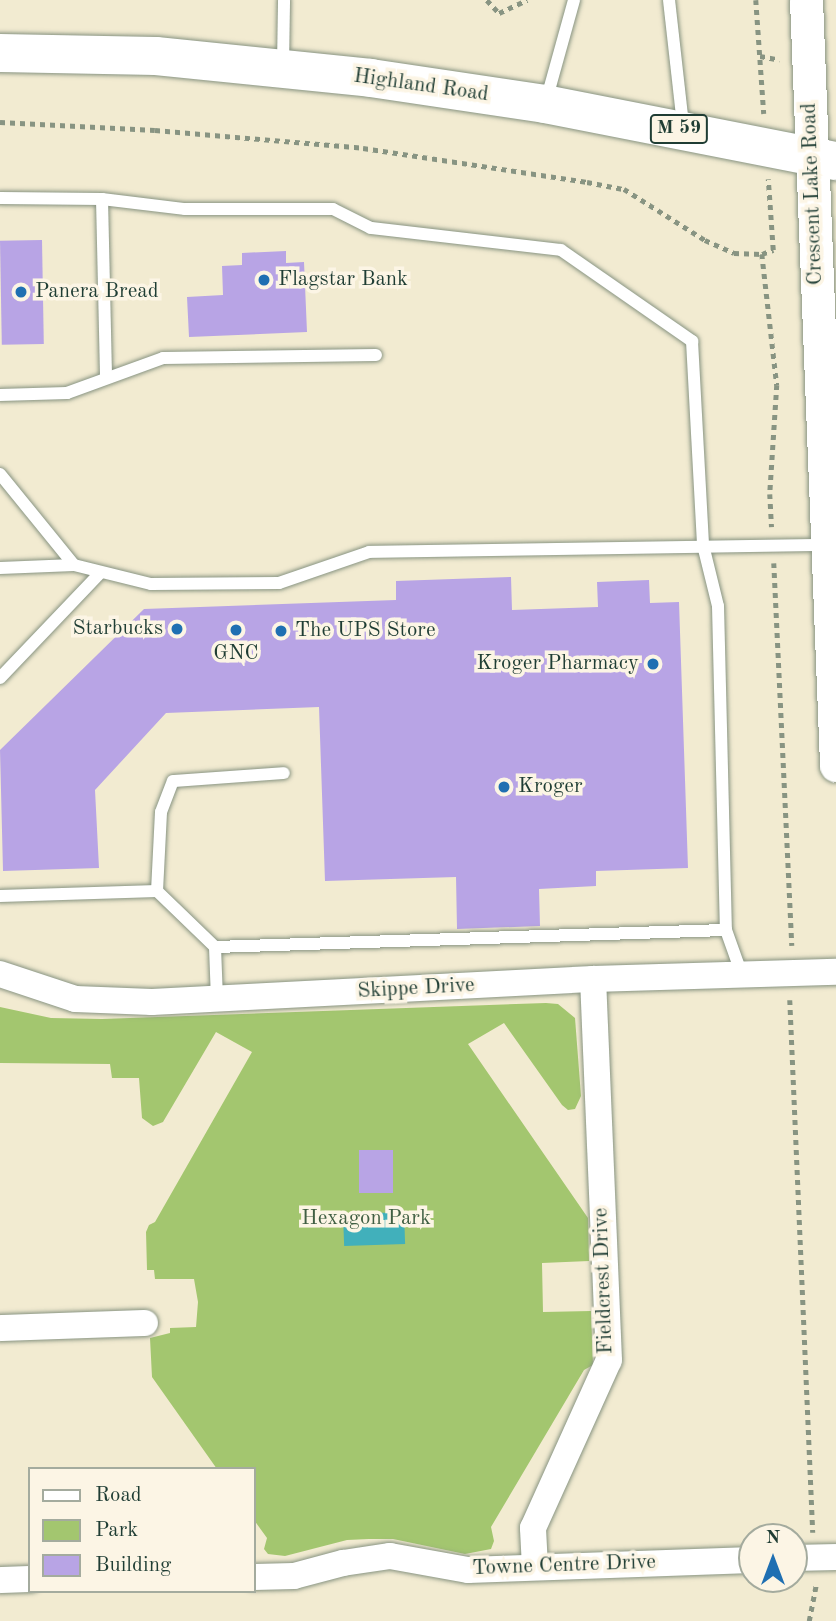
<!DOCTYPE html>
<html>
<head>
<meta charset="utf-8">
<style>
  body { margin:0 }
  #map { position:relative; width:836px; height:1621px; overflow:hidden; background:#f2ebd1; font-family:"Old Standard TT",serif }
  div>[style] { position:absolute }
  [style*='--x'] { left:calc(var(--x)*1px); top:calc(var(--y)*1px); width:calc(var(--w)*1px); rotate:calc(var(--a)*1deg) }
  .green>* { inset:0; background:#a3c66f }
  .water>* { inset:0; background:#41b0bb; transform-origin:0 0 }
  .building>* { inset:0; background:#b8a4e5; transform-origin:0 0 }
  .path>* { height:4.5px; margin-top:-2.25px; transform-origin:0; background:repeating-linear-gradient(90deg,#889482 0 5px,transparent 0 10px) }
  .roads { filter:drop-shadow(0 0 2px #889482) drop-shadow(0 0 2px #889482) }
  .service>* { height:12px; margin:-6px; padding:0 6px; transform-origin:6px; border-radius:6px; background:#fff }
  .minor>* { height:26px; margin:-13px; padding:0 13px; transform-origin:13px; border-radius:13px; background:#fff }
  .tertiary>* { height:33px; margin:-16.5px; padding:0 16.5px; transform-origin:16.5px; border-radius:16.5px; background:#fff }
  .trunk>* { height:38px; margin:-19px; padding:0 19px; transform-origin:19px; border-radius:19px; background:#fff }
  .dots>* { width:19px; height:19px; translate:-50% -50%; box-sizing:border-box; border:4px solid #fcf5e5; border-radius:50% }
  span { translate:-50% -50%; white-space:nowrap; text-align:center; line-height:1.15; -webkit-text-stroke:7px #fcf5e5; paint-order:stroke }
  .shield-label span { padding:2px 5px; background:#fcf5e5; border:2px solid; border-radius:5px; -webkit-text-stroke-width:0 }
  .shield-label { font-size:19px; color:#1f3d34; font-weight:700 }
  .street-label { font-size:21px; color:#1f3d34 }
  .poi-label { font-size:21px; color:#1f3d34 }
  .left { translate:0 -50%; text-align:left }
  .right { translate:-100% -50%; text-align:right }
  .park-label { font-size:21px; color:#405f43 }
  .legend { position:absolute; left:28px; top:1467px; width:228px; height:126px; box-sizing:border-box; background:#fcf5e5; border:2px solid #a4ab9e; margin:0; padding:9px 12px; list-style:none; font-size:21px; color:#1f3d34 }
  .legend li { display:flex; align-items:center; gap:14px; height:35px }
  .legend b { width:35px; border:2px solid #a4ab9e }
  .north { position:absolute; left:738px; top:1523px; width:70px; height:70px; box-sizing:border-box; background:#fcf5e5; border:2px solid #a4ab9e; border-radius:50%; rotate:0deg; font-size:19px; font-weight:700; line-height:28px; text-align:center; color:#1f3d34 }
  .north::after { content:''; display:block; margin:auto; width:24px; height:32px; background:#1f6fb2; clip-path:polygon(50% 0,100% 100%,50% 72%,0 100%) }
</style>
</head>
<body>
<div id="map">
  <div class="green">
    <i style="clip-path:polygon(546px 1003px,558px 1004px,575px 1018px,581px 1096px,575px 1109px,568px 1110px,562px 1105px,504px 1023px,468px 1044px,588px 1218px,589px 1261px,542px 1263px,543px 1312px,591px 1311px,593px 1365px,584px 1370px,491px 1527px,494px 1541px,491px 1549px,465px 1554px,393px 1539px,369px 1539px,347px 1540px,285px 1556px,268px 1554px,264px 1549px,267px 1538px,254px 1520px,254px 1469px,217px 1469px,152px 1377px,150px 1338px,170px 1333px,170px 1328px,196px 1327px,198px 1302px,194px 1279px,155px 1279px,154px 1270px,147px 1270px,146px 1232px,149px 1225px,155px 1222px,252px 1052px,216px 1032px,163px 1122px,153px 1126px,142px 1118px,139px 1078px,112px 1078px,110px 1064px,0 1063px,0 1007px,51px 1018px,102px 1019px)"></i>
  </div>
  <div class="water">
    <i style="left:404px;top:1212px;width:32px;height:61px;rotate:88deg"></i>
  </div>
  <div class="building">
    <i style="left:42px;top:240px;width:104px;height:42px;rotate:89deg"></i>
    <i style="clip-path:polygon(286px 251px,286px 263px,304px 262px,307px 332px,189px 337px,187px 297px,223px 295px,222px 266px,242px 265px,242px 253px)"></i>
    <i style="clip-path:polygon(511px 577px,512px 610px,598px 607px,597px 582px,649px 580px,650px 603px,679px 602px,688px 868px,596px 871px,596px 886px,539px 889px,540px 926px,457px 929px,456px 877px,325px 881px,319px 707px,166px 713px,95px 790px,99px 868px,3px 871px,0 750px,144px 609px,396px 600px,396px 581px)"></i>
    <i style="left:359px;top:1150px;width:34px;height:43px"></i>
  </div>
  <div class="path">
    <i style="--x:487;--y:0;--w:18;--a:47"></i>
    <i style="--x:499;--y:13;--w:31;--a:-25"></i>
    <i style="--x:756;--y:0;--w:114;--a:86"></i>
    <i style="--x:760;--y:56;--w:20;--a:11"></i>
    <i style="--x:0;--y:122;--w:155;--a:3"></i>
    <i style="--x:155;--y:130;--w:209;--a:4.9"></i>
    <i style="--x:363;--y:148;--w:227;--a:8.6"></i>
    <i style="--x:587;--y:182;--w:38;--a:11"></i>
    <i style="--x:624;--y:189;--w:96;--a:32.2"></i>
    <i style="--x:705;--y:240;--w:32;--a:24"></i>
    <i style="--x:734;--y:253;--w:28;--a:2"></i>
    <i style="--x:762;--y:254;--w:12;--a:-20"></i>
    <i style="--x:773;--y:250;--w:71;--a:-94"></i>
    <i style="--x:762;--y:254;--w:132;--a:83.5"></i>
    <i style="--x:777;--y:385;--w:109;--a:93.7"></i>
    <i style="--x:770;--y:494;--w:33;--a:87"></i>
    <i style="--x:774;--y:563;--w:383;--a:87.3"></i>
    <i style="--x:790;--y:1000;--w:533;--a:87.53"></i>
    <i style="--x:809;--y:1621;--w:38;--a:-79"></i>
  </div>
  <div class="roads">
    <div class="service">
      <i style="--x:669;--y:0;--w:126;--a:83.6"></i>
      <i style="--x:283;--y:66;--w:66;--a:-89.1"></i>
      <i style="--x:546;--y:101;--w:105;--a:-74.5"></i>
      <i style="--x:0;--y:198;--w:102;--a:0.6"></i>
      <i style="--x:102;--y:199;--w:84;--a:6.9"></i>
      <i style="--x:185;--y:209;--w:148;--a:0"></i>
      <i style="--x:333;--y:209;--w:42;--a:26.6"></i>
      <i style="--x:371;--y:228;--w:191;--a:6.6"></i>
      <i style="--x:561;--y:250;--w:160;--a:34.8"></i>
      <i style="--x:692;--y:341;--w:204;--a:86.9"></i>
      <i style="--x:703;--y:545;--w:63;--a:76.2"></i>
      <i style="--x:718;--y:606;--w:324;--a:88.6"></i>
      <i style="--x:726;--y:930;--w:48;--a:70.4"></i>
      <i style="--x:102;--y:199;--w:179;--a:88.7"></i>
      <i style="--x:0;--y:395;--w:67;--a:-1.7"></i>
      <i style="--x:67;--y:393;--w:102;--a:-20"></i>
      <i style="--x:163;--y:358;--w:213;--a:-0.8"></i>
      <i style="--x:0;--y:474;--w:117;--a:50.9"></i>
      <i style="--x:0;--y:568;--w:74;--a:-2.3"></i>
      <i style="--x:74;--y:565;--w:79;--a:13.9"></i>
      <i style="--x:151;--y:584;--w:128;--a:-0.4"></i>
      <i style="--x:279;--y:583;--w:95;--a:-19"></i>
      <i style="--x:369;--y:552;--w:456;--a:-0.9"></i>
      <i style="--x:0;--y:678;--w:146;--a:-46.4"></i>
      <i style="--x:157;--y:891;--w:79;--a:-87.1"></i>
      <i style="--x:161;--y:812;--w:33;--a:-69"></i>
      <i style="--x:173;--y:781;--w:111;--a:-4.1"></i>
      <i style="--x:0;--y:896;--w:157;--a:-1.8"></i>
      <i style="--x:157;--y:891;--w:81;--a:44"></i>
      <i style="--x:215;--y:947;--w:511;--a:-1.91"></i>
      <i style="--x:215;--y:947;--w:52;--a:87.8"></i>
    </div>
    <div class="minor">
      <i style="--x:0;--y:974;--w:79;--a:18.4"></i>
      <i style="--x:75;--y:999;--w:77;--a:2.2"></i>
      <i style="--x:152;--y:1002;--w:442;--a:-3"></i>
      <i style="--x:593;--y:979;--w:243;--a:-1.7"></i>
      <i style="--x:0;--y:1328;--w:145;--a:-2"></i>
      <i style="--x:794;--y:1558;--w:42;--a:-1.4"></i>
      <i style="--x:535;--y:1567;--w:39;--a:-93"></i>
      <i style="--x:533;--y:1528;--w:184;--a:-65.7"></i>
      <i style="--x:609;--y:1360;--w:381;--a:-92.4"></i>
      <i style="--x:254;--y:1577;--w:40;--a:-1.4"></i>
      <i style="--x:294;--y:1576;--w:51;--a:-14.9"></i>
      <i style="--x:343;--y:1563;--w:48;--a:-8.5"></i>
      <i style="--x:390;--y:1556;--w:79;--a:10.2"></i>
      <i style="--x:468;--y:1570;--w:284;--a:-2"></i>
      <i style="--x:0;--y:1580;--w:30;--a:-2"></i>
    </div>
    <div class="tertiary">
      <i style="--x:806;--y:0;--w:766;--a:87.75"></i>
    </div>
    <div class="trunk">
      <i style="--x:0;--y:53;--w:156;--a:1.1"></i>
      <i style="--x:156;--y:56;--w:216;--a:5.8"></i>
      <i style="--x:371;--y:78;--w:176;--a:8.5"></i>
      <i style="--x:545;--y:104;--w:297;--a:11.1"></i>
    </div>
  </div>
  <div class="dots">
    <i style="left:264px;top:280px;background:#1f6fb2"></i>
    <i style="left:21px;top:292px;background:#1f6fb2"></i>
    <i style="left:177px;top:629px;background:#1f6fb2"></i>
    <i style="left:236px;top:630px;background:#1f6fb2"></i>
    <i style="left:281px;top:631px;background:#1f6fb2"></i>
    <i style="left:653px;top:664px;background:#1f6fb2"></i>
    <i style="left:504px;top:787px;background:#1f6fb2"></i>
  </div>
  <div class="shield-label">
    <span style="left:679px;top:129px">M 59</span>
  </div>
  <div class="street-label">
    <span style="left:421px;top:86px;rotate:8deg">Highland Road</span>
    <span style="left:813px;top:194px;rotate:-92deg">Crescent Lake Road</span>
    <span style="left:416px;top:989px;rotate:-3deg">Skippe Drive</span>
    <span style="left:604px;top:1281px;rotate:-92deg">Fieldcrest Drive</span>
    <span style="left:564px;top:1566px;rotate:-2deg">Towne Centre Drive</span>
  </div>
  <div class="poi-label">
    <span class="left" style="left:278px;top:280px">Flagstar Bank</span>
    <span class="left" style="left:35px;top:292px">Panera Bread</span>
    <span class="right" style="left:163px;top:629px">Starbucks</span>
    <span class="left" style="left:295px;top:631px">The UPS Store</span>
    <span style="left:236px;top:654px">GNC</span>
    <span class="right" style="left:639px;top:664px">Kroger Pharmacy</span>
    <span class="left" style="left:518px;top:787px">Kroger</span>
  </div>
  <div class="park-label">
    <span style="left:366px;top:1219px">Hexagon Park</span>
  </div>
  <ul class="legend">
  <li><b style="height:9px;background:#fff"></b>Road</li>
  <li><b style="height:19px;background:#a3c66f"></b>Park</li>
  <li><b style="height:19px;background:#b8a4e5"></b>Building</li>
  </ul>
  <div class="north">N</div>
</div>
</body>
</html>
